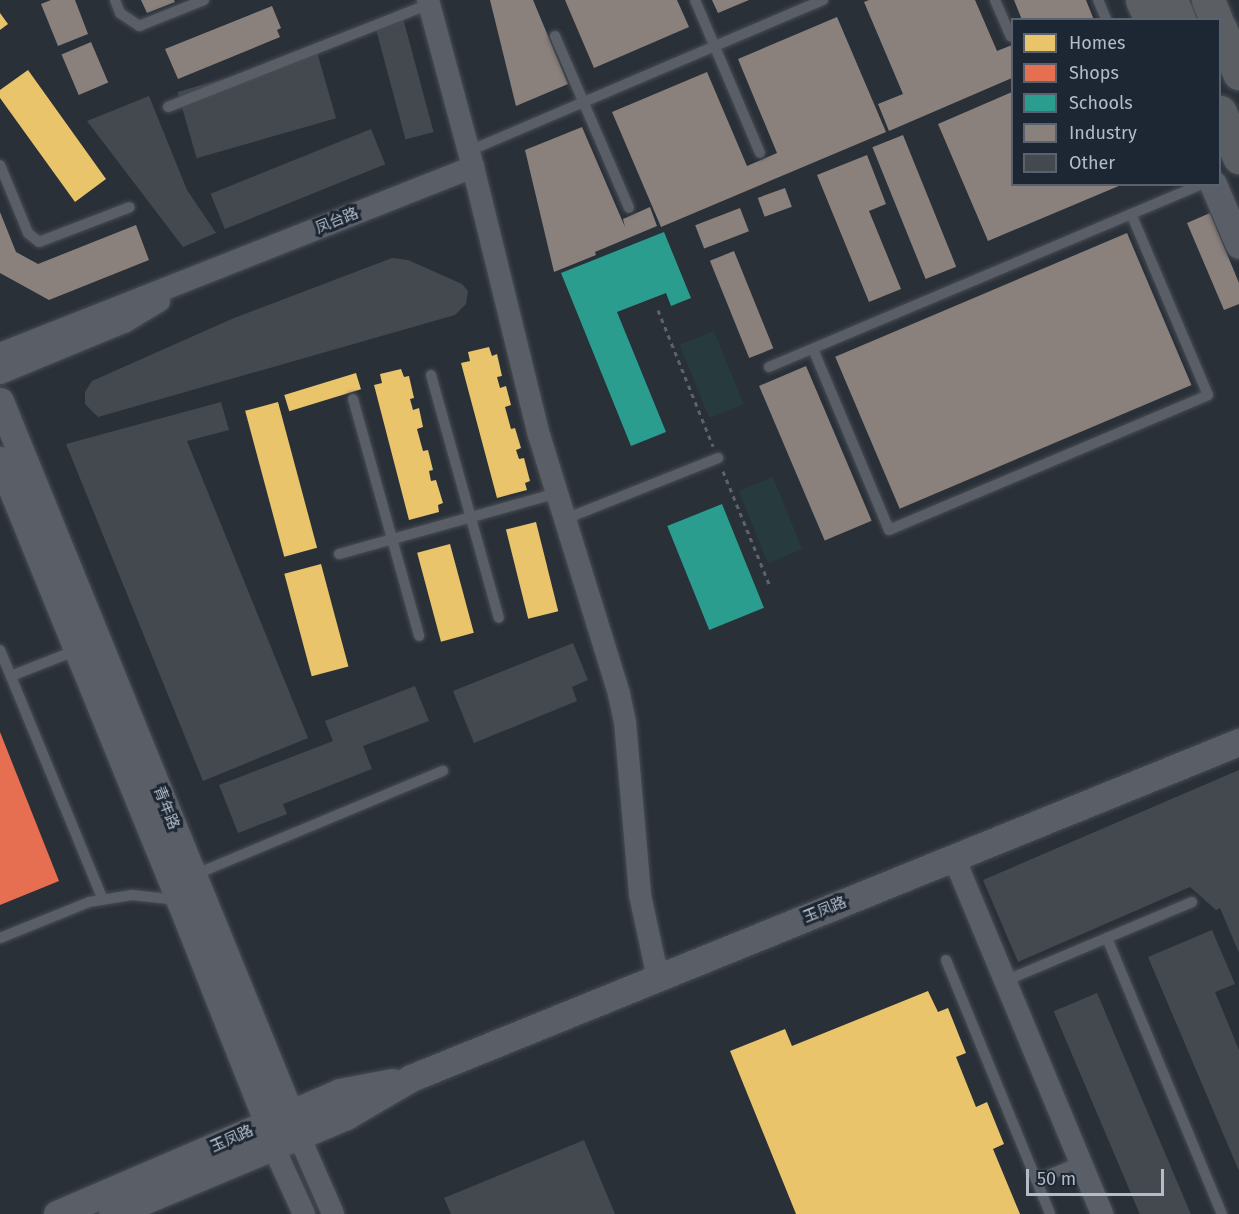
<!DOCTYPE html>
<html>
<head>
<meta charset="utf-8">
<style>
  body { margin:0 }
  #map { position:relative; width:1239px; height:1214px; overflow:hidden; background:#2a3038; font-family:"Fira Sans","Noto Sans SC",sans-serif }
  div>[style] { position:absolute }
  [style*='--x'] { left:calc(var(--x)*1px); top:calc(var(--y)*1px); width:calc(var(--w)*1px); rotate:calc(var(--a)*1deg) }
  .green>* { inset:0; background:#273a3e; transform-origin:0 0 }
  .homes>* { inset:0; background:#e9c46a; transform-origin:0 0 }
  .shops>* { inset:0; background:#e76f51 }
  .schools>* { inset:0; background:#2a9d8f; transform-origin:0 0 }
  .industry>* { inset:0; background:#8a817c; transform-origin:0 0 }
  .building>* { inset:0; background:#444950; transform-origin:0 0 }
  .path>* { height:3px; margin-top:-1.5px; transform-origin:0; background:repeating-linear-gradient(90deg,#5d636a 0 4.5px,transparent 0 9px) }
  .roads { filter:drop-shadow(0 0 2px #484c53) drop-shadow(0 0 2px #484c53) }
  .service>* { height:10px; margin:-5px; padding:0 5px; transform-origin:5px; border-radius:5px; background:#5a5e66 }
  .minor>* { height:22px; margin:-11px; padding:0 11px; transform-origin:11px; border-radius:11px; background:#5a5e66 }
  .tertiary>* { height:27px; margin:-13.5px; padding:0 13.5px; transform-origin:13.5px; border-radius:13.5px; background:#5a5e66 }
  .trunk>* { height:33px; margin:-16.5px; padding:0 16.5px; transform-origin:16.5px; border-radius:16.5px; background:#5b5f64 }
  span { translate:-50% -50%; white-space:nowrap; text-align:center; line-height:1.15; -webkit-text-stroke:6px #1d2633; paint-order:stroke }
  .street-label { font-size:15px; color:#b4bcc9 }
  .legend { position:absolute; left:1011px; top:18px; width:210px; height:168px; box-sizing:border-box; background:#1d2633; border:2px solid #59626f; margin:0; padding:8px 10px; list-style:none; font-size:18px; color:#b4bcc9 }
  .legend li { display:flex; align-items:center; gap:12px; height:30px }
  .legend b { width:30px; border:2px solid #59626f }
  .scale { position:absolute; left:1026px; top:1169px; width:138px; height:27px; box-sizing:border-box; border:3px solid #b4bcc9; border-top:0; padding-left:8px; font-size:18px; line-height:21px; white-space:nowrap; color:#b4bcc9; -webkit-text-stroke:4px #1d2633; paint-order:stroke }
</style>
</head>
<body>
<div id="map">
  <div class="green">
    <i style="left:714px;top:331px;width:79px;height:37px;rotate:68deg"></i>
    <i style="left:773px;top:477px;width:78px;height:37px;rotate:68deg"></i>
  </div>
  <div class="homes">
    <i style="clip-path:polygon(0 13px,8px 24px,0 30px)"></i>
    <i style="clip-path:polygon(28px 70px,106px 179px,75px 202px,0 98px,0 90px)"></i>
    <i style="clip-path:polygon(489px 347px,492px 356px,497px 354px,502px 376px,497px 377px,500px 388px,506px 386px,511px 405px,505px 407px,511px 429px,515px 428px,521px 448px,516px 450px,519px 459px,524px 458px,530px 481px,525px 483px,527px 490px,497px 498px,461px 363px,470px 361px,468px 352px)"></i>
    <i style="clip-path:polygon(401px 369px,404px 377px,409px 376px,414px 398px,410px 399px,413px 410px,419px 408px,423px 427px,417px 429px,423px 451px,428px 450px,433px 470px,429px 471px,431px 481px,436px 480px,443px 503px,438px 505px,439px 512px,409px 520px,374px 385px,382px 383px,380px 374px)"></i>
    <i style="left:356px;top:373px;width:17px;height:75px;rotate:73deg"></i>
    <i style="left:278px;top:402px;width:151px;height:34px;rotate:75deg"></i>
    <i style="left:536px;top:522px;width:92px;height:31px;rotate:76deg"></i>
    <i style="left:450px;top:544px;width:92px;height:34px;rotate:75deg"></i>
    <i style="left:321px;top:564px;width:106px;height:38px;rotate:75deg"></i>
    <i style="clip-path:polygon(928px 991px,938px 1012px,948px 1008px,966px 1053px,956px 1057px,976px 1107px,987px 1102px,1004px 1144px,993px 1149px,1020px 1214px,796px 1214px,730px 1051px,785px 1029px,792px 1046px)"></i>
  </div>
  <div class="shops">
    <i style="clip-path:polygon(0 732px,59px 881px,0 905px)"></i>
  </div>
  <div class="schools">
    <i style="clip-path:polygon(664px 232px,691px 298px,671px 306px,666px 293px,617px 312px,666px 432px,631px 446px,561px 273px)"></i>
    <i style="left:722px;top:504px;width:112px;height:59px;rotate:68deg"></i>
  </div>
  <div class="industry">
    <i style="clip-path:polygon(51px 0,75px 0,88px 34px,58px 46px,41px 4px)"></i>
    <i style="clip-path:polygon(141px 0,174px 0,175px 2px,147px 13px)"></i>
    <i style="clip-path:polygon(490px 0,533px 0,568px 84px,516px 106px)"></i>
    <i style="clip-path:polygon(565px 0,677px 0,689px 27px,594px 68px)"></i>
    <i style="clip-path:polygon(712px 0,749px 0,718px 13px)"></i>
    <i style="clip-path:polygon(869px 0,975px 0,997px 51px,1012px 45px,1012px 78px,889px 131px,878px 104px,903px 94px,864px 2px)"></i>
    <i style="clip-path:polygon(1014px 0,1086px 0,1094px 20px,1022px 20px)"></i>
    <i style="clip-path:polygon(272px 6px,281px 28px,277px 30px,280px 37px,178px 79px,165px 49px)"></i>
    <i style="clip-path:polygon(837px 17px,886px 132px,661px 227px,612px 112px,707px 72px,747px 166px,777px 153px,738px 59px)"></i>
    <i style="left:91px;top:42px;width:44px;height:32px;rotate:67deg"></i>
    <i style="clip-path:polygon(1012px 92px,1012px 184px,1121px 185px,988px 241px,938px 124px)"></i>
    <i style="clip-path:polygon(582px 127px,625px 227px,623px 219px,650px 207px,657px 226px,595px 252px,596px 255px,554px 272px,525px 150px)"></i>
    <i style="left:903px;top:135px;width:142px;height:33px;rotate:68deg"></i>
    <i style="clip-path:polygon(867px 155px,886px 204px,869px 211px,901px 289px,869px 302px,817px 175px)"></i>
    <i style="left:785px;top:188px;width:20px;height:29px;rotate:70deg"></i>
    <i style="left:740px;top:208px;width:25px;height:48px;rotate:69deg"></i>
    <i style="clip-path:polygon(0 212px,16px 252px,38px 264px,136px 225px,149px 260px,49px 300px,0 273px)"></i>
    <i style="clip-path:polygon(1210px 213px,1239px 283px,1239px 304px,1224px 310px,1187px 223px)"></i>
    <i style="left:1127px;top:233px;width:165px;height:317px;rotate:67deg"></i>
    <i style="left:734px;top:251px;width:105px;height:26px;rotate:68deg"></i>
    <i style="left:806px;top:366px;width:168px;height:51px;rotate:67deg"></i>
  </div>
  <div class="building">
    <i style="left:403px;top:18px;width:118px;height:29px;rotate:75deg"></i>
    <i style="left:317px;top:52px;width:69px;height:145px;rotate:74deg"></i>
    <i style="clip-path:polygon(149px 96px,187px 190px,216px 233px,183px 247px,87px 121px)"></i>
    <i style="left:371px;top:129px;width:38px;height:173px;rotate:68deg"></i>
    <i style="clip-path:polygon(392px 258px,408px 260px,462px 284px,468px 291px,466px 304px,455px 315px,98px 417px,85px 404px,85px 392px,92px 381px,234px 318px)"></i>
    <i style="clip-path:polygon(221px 402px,229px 430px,187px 441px,308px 738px,203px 781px,66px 444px)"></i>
    <i style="clip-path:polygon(573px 643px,588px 680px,572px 687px,577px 701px,474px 743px,453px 691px)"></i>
    <i style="clip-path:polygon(415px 686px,429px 721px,363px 746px,372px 769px,283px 804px,287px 814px,238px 833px,219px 785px,333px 741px,325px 721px)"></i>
    <i style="clip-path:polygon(1239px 770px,1239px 953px,1220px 908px,1216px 910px,1190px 887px,1018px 962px,983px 880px)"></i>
    <i style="clip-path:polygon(1212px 930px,1235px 984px,1215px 992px,1239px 1050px,1239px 1171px,1148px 957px)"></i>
    <i style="left:1097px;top:993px;width:241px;height:47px;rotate:67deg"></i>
    <i style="clip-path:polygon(584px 1140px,615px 1214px,451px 1214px,444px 1198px)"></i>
  </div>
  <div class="path">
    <i style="--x:658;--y:310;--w:147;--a:68"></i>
    <i style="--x:723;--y:471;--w:122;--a:67.8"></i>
  </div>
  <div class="roads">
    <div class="service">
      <i style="--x:115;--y:0;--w:14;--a:69"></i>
      <i style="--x:120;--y:13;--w:23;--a:34"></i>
      <i style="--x:139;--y:26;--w:70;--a:-21.8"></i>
      <i style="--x:695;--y:0;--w:166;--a:67"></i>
      <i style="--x:995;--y:0;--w:40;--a:66.6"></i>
      <i style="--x:1098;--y:0;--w:21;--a:67"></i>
      <i style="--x:555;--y:36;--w:187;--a:66.7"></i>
      <i style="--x:168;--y:107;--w:281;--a:-21.5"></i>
      <i style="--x:469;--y:151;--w:385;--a:-23.1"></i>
      <i style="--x:0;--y:165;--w:74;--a:67.6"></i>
      <i style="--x:28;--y:233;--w:14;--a:39"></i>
      <i style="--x:39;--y:242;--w:97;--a:-21"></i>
      <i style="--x:813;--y:349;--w:196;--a:67.2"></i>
      <i style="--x:889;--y:530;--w:346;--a:-22.9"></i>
      <i style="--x:1208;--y:395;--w:197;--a:-113"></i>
      <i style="--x:769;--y:367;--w:470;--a:-22.9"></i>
      <i style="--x:431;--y:375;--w:252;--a:74.4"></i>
      <i style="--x:353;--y:399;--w:246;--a:74.4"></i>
      <i style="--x:565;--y:519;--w:165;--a:-21.7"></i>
      <i style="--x:339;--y:554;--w:226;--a:-15.6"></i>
      <i style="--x:0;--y:650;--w:270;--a:67.6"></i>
      <i style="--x:11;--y:676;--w:71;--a:-21.5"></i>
      <i style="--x:194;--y:875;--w:270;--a:-22.7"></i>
      <i style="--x:0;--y:938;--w:96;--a:-22"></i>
      <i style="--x:89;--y:902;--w:44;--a:-9.2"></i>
      <i style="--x:132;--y:895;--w:46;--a:6.2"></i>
      <i style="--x:1107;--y:938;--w:299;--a:67.4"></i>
      <i style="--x:946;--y:960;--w:274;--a:67.7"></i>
      <i style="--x:1005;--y:981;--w:203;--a:-22.9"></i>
      <i style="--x:1036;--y:1180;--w:48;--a:-22.2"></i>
    </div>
    <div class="minor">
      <i style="--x:428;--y:0;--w:173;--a:74.9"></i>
      <i style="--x:473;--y:167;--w:276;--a:76.2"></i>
      <i style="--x:539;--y:435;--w:271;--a:72.8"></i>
      <i style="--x:619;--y:694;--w:29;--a:78"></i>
      <i style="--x:625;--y:722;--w:174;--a:85"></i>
      <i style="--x:640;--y:895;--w:85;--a:77.8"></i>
      <i style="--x:0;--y:354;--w:509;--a:-21.57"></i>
      <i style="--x:0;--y:373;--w:134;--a:-22.4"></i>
      <i style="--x:124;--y:322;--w:41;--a:-31"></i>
      <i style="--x:954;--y:858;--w:386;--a:67.4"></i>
      <i style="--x:299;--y:1136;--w:85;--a:66.4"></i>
      <i style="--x:273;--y:1146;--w:75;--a:65.5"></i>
    </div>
    <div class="tertiary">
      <i style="--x:1213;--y:184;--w:66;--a:66.9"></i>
      <i style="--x:0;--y:401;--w:793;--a:67.86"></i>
      <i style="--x:0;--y:460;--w:476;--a:67.8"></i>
      <i style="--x:180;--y:901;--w:239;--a:68.4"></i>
      <i style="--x:268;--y:1123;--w:24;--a:78"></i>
      <i style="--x:57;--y:1214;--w:308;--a:-23.3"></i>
      <i style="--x:340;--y:1092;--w:53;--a:-10.9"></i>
      <i style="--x:112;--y:1214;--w:254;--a:-22.7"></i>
      <i style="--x:346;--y:1116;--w:75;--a:-30.3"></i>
      <i style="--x:411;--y:1078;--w:894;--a:-22.09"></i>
    </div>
    <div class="trunk">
      <i style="--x:1142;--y:0;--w:22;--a:66"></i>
      <i style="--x:1171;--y:0;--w:22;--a:68"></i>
      <i style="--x:1208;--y:0;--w:22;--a:68"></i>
      <i style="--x:1220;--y:28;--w:49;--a:67.1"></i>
      <i style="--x:1220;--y:112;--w:49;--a:67.1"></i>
    </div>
  </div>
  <div class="street-label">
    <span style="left:337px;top:221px;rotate:-22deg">凤台路</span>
    <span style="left:166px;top:808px;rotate:68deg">青年路</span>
    <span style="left:825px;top:910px;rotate:-22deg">玉凤路</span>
    <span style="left:232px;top:1139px;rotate:-24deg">玉凤路</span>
  </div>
  <ul class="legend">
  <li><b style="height:16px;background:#e9c46a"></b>Homes</li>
  <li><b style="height:16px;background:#e76f51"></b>Shops</li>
  <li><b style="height:16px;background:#2a9d8f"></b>Schools</li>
  <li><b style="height:16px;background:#8a817c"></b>Industry</li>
  <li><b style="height:16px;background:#444950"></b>Other</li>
  </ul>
  <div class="scale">50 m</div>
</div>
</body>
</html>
